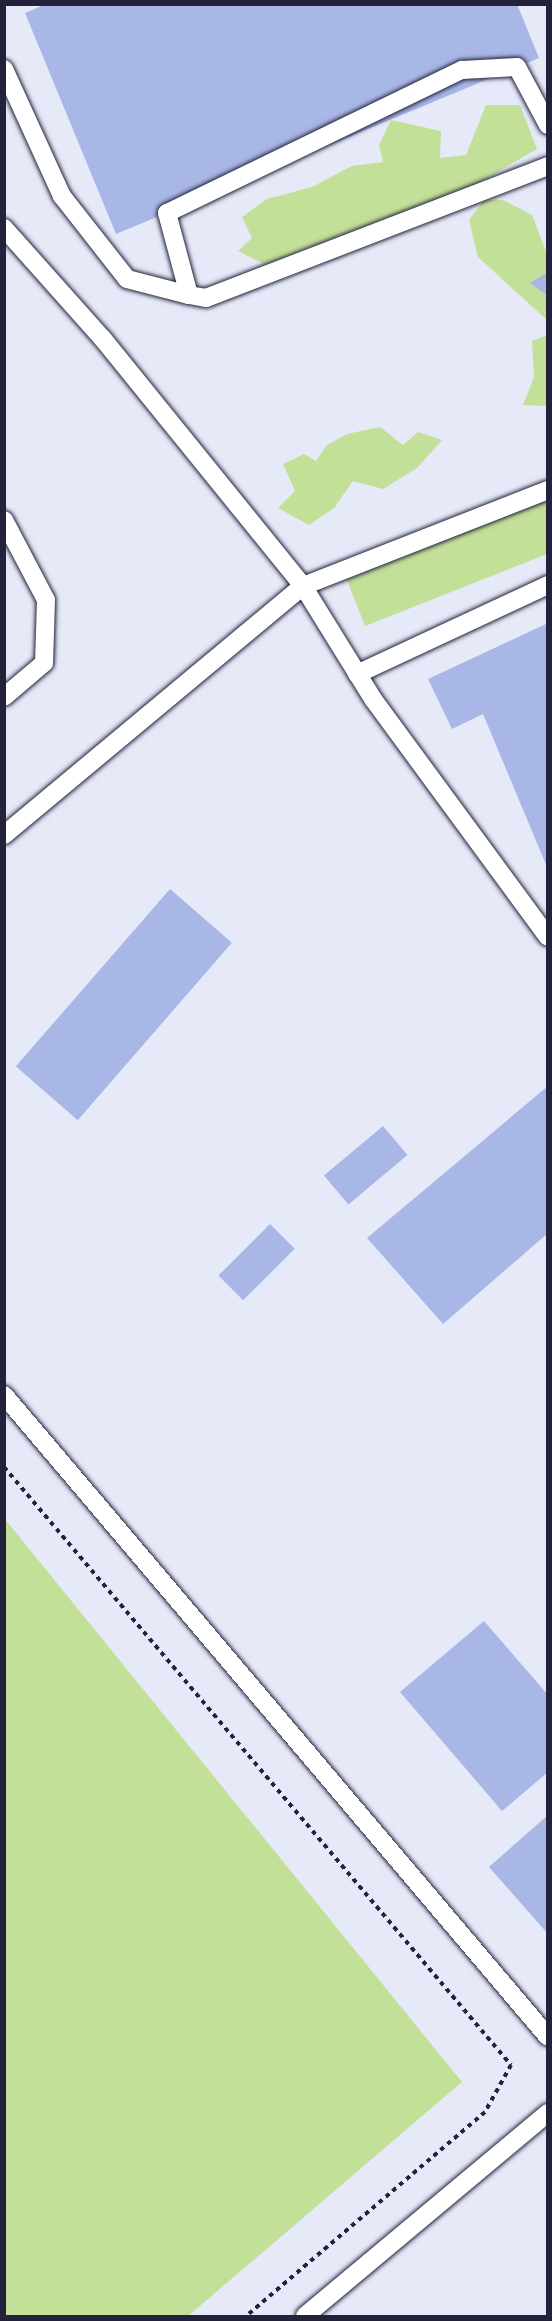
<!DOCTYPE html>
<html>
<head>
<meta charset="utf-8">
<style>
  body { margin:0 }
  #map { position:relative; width:552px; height:2321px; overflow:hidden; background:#fff; font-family:Pangolin,sans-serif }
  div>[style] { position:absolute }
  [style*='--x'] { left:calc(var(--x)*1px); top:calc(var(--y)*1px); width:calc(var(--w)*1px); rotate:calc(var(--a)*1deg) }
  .built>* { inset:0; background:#e5e9f8; transform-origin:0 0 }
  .green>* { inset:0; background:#c3e098 }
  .building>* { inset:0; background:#a9b7e7; transform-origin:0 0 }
  .path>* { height:4px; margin-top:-2px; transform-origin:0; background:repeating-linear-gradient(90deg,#22223b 0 4.5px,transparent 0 9px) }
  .roads { filter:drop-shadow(0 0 2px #22223b) drop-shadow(0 0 2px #22223b) }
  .service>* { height:18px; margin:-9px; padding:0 9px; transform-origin:9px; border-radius:9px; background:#fff }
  span { translate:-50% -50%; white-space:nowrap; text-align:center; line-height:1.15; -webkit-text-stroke:6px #fff; paint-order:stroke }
  .frame { position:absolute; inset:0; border:6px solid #22223b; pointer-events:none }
</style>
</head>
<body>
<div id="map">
  <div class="built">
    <i style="left:5px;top:5px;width:542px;height:2311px"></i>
  </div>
  <div class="green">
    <i style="clip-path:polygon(486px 105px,520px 105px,537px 149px,451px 199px,357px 242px,304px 249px,266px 265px,238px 251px,252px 238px,242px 217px,267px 199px,312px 187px,352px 166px,383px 162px,379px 145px,391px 120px,441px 131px,440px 158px,466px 155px)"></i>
    <i style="clip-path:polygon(484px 200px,503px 200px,532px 215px,547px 254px,547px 320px,478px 257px,469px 220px)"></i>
    <i style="clip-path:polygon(547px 335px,547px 406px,523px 405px,534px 377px,532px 341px)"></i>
    <i style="clip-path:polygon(380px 427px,403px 445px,418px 432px,442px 440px,417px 468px,383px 489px,353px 481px,334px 508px,309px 525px,278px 508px,295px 491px,283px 464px,304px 454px,316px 461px,327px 445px,347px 434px)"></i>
    <i style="clip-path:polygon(547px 499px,547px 554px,365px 626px,343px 570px)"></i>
    <i style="clip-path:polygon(4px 1518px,462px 2082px,188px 2316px,5px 2316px)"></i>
  </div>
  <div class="building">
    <i style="clip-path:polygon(46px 4px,517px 4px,539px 58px,116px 234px,25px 13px)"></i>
    <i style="clip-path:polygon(548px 272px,548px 296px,530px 283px)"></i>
    <i style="clip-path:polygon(548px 623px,548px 867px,547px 867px,483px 714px,452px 729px,428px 679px)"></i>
    <i style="left:170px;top:889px;width:82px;height:235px;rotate:41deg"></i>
    <i style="clip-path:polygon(548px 1086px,548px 1233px,443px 1324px,367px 1238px)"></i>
    <i style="left:383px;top:1126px;width:38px;height:77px;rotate:50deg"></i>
    <i style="left:270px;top:1224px;width:35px;height:73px;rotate:45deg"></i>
    <i style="clip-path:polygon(484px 1621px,548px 1695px,548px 1772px,502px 1811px,400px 1692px)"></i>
    <i style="clip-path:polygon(548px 1815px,548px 1934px,489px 1867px)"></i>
  </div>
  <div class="path">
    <i style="--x:4;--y:1467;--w:784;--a:49.71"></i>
    <i style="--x:511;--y:2065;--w:54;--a:119"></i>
    <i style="--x:485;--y:2112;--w:314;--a:139.5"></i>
  </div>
  <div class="roads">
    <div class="service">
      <i style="--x:4;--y:69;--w:140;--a:65.5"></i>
      <i style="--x:62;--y:196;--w:105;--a:51.9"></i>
      <i style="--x:127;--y:279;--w:64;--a:14.5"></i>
      <i style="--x:189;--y:295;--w:17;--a:10"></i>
      <i style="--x:206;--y:298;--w:367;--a:-21.1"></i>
      <i style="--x:4;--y:228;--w:149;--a:48.3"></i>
      <i style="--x:103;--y:339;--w:318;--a:51"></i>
      <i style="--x:303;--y:586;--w:133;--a:58.2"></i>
      <i style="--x:373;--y:699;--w:295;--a:53.7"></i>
      <i style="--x:189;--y:295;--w:85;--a:-105"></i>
      <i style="--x:167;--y:213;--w:328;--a:-25.9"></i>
      <i style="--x:462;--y:70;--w:55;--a:-3.1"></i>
      <i style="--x:517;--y:67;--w:66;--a:61.9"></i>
      <i style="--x:4;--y:520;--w:90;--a:62.3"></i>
      <i style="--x:46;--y:600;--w:63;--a:91.8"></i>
      <i style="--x:44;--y:663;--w:52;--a:139.6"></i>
      <i style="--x:357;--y:674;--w:211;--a:-25"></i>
      <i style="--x:4;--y:835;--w:389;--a:-39.8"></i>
      <i style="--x:303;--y:586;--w:263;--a:-21.4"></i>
      <i style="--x:4;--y:1395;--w:841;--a:49.72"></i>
      <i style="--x:305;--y:2316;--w:317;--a:-39.9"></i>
    </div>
  </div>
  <div class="frame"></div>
</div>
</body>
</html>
